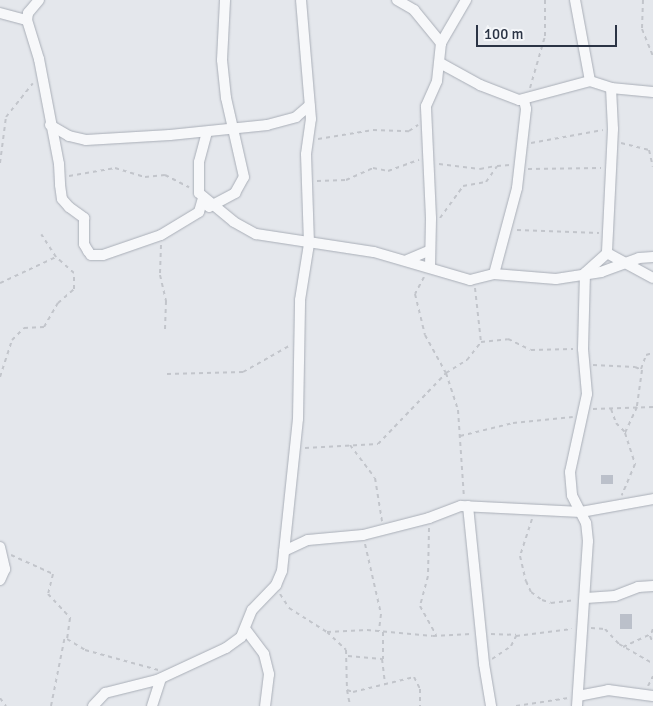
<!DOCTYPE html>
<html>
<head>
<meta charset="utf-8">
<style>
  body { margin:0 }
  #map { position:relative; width:653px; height:706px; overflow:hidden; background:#e4e7ec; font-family:Signika,sans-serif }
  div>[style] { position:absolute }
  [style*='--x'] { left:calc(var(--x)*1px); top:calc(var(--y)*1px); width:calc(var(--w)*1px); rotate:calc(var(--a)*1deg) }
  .building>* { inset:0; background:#bbc0ca; transform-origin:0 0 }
  .path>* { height:2px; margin-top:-1px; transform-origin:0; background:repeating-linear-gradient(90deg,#c2c5cb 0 4px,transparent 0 8px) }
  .roads { filter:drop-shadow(0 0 1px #a9aeb7) drop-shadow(0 0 1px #a9aeb7) }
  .minor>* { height:10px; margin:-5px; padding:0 5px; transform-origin:5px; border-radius:5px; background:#f7f8fa }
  span { translate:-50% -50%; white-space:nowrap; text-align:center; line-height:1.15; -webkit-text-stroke:4px #f4f6f9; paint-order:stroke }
  .scale { position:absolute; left:476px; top:25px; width:141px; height:22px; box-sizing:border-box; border:2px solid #2b3445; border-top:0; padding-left:6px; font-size:15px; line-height:18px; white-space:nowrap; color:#2b3445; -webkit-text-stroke:4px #f4f6f9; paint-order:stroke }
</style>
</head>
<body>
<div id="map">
  <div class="building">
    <i style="left:601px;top:475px;width:12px;height:9px"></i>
    <i style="left:632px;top:614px;width:15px;height:12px;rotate:90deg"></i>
  </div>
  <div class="path">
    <i style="--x:643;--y:0;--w:29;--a:92"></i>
    <i style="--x:642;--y:29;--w:29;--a:68"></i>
    <i style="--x:530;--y:88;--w:54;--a:-73.9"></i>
    <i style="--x:545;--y:36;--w:36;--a:-90"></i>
    <i style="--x:318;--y:139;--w:56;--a:-9.3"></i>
    <i style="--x:373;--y:130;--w:36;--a:2"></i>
    <i style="--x:409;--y:131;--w:11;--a:-34"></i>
    <i style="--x:531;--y:143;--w:73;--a:-10.2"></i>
    <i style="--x:621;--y:143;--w:29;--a:14"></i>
    <i style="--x:649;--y:150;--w:17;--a:77"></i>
    <i style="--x:0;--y:163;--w:46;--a:-82.6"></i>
    <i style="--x:6;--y:117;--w:43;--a:-51.5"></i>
    <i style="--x:439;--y:164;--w:41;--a:7"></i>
    <i style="--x:480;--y:169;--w:15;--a:-11"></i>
    <i style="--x:528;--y:169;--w:73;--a:-0.8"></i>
    <i style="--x:69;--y:176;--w:47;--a:-9.9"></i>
    <i style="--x:115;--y:168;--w:31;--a:17"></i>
    <i style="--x:145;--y:177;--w:20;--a:-6"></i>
    <i style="--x:165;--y:175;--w:27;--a:27"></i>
    <i style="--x:317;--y:181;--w:29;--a:-2"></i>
    <i style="--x:346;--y:180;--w:30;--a:-24"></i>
    <i style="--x:373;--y:168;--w:15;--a:11"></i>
    <i style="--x:388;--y:171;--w:33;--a:-20"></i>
    <i style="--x:440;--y:218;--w:39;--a:-54"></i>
    <i style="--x:463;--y:186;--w:23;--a:-10"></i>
    <i style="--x:486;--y:182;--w:19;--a:-55"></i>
    <i style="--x:497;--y:166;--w:13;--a:-4"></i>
    <i style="--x:517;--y:230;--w:82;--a:2.1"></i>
    <i style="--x:161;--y:245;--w:30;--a:92"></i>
    <i style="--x:160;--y:275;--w:27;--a:77"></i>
    <i style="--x:166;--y:301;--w:28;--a:92"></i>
    <i style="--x:424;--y:277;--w:19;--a:118"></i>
    <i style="--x:415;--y:294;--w:42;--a:76.3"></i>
    <i style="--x:425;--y:335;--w:43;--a:61.1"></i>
    <i style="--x:446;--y:373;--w:39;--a:72"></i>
    <i style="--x:458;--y:410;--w:87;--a:86.1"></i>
    <i style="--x:0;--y:283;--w:62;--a:-24.9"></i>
    <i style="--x:475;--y:288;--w:54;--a:83.7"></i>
    <i style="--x:593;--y:365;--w:42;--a:2.7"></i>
    <i style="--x:635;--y:367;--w:8;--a:23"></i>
    <i style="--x:642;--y:370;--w:37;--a:98"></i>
    <i style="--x:637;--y:407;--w:29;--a:115"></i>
    <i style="--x:625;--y:433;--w:33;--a:72"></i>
    <i style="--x:635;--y:464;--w:34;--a:113"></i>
    <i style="--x:641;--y:369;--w:15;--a:-70"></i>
    <i style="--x:646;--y:355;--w:7;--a:-16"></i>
    <i style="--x:167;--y:374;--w:76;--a:-1.5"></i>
    <i style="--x:243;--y:372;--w:53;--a:-29.5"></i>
    <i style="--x:0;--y:377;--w:39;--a:-72"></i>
    <i style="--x:12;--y:340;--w:17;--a:-45"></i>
    <i style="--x:24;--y:328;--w:20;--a:-3"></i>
    <i style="--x:44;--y:327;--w:28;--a:-60"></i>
    <i style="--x:58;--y:303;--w:21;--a:-41"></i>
    <i style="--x:74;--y:289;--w:16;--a:-90"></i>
    <i style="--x:74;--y:273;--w:24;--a:-138"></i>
    <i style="--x:56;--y:257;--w:27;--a:-123"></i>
    <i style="--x:593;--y:409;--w:60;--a:-1.9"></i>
    <i style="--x:611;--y:409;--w:15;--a:70"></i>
    <i style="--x:616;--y:423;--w:13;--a:45"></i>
    <i style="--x:460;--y:436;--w:55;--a:-13.8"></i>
    <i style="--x:513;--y:423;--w:60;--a:-5.7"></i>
    <i style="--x:350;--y:445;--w:41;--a:52.9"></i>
    <i style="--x:375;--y:478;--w:44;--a:80.8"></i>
    <i style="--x:305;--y:448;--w:73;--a:-3.1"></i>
    <i style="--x:378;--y:444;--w:98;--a:-46.2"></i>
    <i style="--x:446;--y:373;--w:25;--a:-32"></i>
    <i style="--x:467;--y:360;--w:23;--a:-52"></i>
    <i style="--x:481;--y:342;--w:27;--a:-6"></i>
    <i style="--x:508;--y:339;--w:25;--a:26"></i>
    <i style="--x:531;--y:350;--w:42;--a:-1.4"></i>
    <i style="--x:532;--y:519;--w:39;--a:108"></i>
    <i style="--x:520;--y:556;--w:26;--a:77"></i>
    <i style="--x:526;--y:581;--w:12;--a:66"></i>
    <i style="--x:531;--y:592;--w:14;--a:36"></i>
    <i style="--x:542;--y:600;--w:9;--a:18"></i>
    <i style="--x:551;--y:603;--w:23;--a:-7"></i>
    <i style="--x:429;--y:528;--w:48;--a:91.2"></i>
    <i style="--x:428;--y:576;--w:31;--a:105"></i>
    <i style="--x:420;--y:606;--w:33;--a:61"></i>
    <i style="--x:365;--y:544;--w:72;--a:77.1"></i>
    <i style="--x:381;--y:614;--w:17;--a:97"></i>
    <i style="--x:11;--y:555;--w:46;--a:24.3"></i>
    <i style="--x:53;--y:574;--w:21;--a:104"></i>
    <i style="--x:48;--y:594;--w:33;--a:47"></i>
    <i style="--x:70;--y:618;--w:21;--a:98"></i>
    <i style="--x:67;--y:639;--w:21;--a:31"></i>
    <i style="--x:85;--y:650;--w:76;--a:15.3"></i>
    <i style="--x:280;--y:594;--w:17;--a:57"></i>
    <i style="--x:289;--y:608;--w:45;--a:32.3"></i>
    <i style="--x:327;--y:632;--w:26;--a:43"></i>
    <i style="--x:346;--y:650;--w:40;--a:88.6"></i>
    <i style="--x:347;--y:690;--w:6;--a:18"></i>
    <i style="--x:353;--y:692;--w:63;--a:-13.8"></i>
    <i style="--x:414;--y:677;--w:13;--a:63"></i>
    <i style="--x:420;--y:689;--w:17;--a:90"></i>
    <i style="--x:591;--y:628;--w:14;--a:4"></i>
    <i style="--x:605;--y:629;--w:21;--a:47"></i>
    <i style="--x:619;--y:644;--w:39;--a:30"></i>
    <i style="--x:653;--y:629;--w:8;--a:113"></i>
    <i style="--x:650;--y:636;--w:8;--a:67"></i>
    <i style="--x:327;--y:632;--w:40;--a:-2.9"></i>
    <i style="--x:367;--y:630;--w:66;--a:5.2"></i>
    <i style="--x:433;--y:636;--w:38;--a:-3"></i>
    <i style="--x:383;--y:632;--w:27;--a:90"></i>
    <i style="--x:491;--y:634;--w:25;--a:2"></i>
    <i style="--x:623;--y:647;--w:31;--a:-25"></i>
    <i style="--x:348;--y:656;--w:34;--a:5"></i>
    <i style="--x:382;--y:659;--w:25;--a:83"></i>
    <i style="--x:492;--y:659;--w:23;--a:-34"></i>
    <i style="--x:511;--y:646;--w:11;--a:-63"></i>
    <i style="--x:516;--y:636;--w:56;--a:-7.1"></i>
    <i style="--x:648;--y:686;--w:11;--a:-63"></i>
    <i style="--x:347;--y:690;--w:16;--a:79"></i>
    <i style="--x:0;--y:698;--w:10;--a:53"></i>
    <i style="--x:51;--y:706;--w:71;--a:-78.7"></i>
    <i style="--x:516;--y:706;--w:53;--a:-8.7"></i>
  </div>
  <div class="roads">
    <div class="minor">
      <i style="--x:39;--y:0;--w:17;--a:130"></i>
      <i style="--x:28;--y:13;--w:7;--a:98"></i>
      <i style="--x:27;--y:20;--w:41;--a:72.9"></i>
      <i style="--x:39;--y:59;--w:107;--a:79.2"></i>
      <i style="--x:59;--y:164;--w:21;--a:87"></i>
      <i style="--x:60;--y:185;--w:14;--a:82"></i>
      <i style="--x:62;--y:199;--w:11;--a:49"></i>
      <i style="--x:69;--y:207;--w:19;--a:36"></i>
      <i style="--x:84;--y:218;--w:26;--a:90"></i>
      <i style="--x:84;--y:244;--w:8;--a:60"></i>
      <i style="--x:88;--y:251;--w:5;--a:53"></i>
      <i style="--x:91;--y:255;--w:12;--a:0"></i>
      <i style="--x:103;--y:255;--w:61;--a:-19"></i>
      <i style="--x:161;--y:235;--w:44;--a:-31.2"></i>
      <i style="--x:199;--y:212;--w:15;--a:-74"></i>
      <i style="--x:397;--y:0;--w:20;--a:30"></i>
      <i style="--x:414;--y:10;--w:43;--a:50.7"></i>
      <i style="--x:575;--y:0;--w:82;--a:79.5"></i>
      <i style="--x:0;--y:13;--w:28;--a:15"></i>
      <i style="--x:440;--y:63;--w:46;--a:28.8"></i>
      <i style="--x:480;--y:85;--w:42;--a:21"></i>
      <i style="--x:519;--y:100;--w:73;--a:-15"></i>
      <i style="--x:590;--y:81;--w:22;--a:18"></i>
      <i style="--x:611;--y:88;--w:42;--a:5.4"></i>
      <i style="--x:611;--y:88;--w:41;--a:87.2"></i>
      <i style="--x:613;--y:129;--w:124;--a:92.8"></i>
      <i style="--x:607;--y:253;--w:52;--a:28.5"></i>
      <i style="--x:50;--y:125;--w:22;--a:30"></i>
      <i style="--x:69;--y:136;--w:17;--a:13"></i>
      <i style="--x:86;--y:140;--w:84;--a:-3.4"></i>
      <i style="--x:170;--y:135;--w:98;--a:-5.9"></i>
      <i style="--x:267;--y:125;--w:30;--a:-15"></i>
      <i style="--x:296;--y:117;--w:18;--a:-41"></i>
      <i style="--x:207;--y:132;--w:31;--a:105"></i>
      <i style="--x:199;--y:162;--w:31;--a:90"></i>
      <i style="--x:199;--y:193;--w:45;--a:39.6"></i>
      <i style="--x:234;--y:222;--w:25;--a:29"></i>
      <i style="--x:256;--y:234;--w:119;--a:8.7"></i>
      <i style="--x:374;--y:252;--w:100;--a:16.3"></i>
      <i style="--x:470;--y:280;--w:25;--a:-14"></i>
      <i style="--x:494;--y:274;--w:62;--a:4.6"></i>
      <i style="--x:556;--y:279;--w:46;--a:-8.8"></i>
      <i style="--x:601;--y:272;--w:40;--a:-20.2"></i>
      <i style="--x:639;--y:258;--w:14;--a:-4"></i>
      <i style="--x:209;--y:207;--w:30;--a:-28"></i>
      <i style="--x:235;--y:193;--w:18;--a:-61"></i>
      <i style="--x:244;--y:177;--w:81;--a:-102.8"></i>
      <i style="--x:226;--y:98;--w:38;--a:-96"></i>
      <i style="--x:222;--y:60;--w:60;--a:-87.1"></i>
      <i style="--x:407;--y:260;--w:25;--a:-23"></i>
      <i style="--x:430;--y:267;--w:49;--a:-88.8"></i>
      <i style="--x:431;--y:218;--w:112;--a:-92.6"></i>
      <i style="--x:426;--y:106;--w:27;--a:-66"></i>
      <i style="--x:437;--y:81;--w:38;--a:-84"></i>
      <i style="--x:441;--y:43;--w:50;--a:-59.8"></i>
      <i style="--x:494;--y:274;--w:89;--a:-75"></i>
      <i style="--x:517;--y:188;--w:80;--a:-83.5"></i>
      <i style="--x:526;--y:109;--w:9;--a:-103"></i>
      <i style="--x:468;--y:506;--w:159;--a:84.2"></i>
      <i style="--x:484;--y:664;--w:43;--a:80.5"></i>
      <i style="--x:0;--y:547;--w:23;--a:77"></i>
      <i style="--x:5;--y:569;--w:12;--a:114"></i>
      <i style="--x:284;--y:551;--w:26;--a:-25"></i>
      <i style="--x:308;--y:540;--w:55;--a:-5.2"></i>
      <i style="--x:363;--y:535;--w:68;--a:-14.4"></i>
      <i style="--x:429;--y:518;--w:34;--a:-21"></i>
      <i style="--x:461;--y:506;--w:120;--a:2.9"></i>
      <i style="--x:581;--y:512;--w:73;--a:-10.2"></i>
      <i style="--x:586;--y:598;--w:29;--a:-4"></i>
      <i style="--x:615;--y:596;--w:25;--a:-21"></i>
      <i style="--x:638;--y:587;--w:15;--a:-4"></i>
      <i style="--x:246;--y:630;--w:30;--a:53"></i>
      <i style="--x:264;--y:654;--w:21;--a:76"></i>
      <i style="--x:269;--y:674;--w:32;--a:97"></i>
      <i style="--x:578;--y:696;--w:31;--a:-11"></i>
      <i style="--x:608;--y:690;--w:45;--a:7.6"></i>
      <i style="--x:93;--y:706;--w:18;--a:-47"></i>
      <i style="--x:105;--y:693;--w:54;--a:-14"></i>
      <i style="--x:157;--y:680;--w:76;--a:-24.9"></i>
      <i style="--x:226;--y:648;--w:19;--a:-36"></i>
      <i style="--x:241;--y:637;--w:29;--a:-68"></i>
      <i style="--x:252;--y:610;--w:35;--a:-46"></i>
      <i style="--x:276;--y:585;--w:15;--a:-67"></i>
      <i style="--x:282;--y:571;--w:153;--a:-84"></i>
      <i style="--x:298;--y:419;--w:119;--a:-89"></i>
      <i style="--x:300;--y:300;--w:57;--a:-80.9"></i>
      <i style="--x:309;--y:244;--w:90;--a:-91.9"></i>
      <i style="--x:306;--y:154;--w:35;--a:-82"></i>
      <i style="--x:311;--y:119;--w:119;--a:-94.8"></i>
      <i style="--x:152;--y:706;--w:29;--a:-72"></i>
      <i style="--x:577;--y:706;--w:165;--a:-86.2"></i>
      <i style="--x:588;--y:541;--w:18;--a:-96"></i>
      <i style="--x:586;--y:523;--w:31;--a:-117"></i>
      <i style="--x:572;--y:495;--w:23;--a:-95"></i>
      <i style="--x:570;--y:472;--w:80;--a:-77.7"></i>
      <i style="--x:587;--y:394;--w:45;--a:-95.1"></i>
      <i style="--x:583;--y:349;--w:76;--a:-88.5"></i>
      <i style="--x:585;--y:273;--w:30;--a:-42"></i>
    </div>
  </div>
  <div class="scale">100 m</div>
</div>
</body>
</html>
